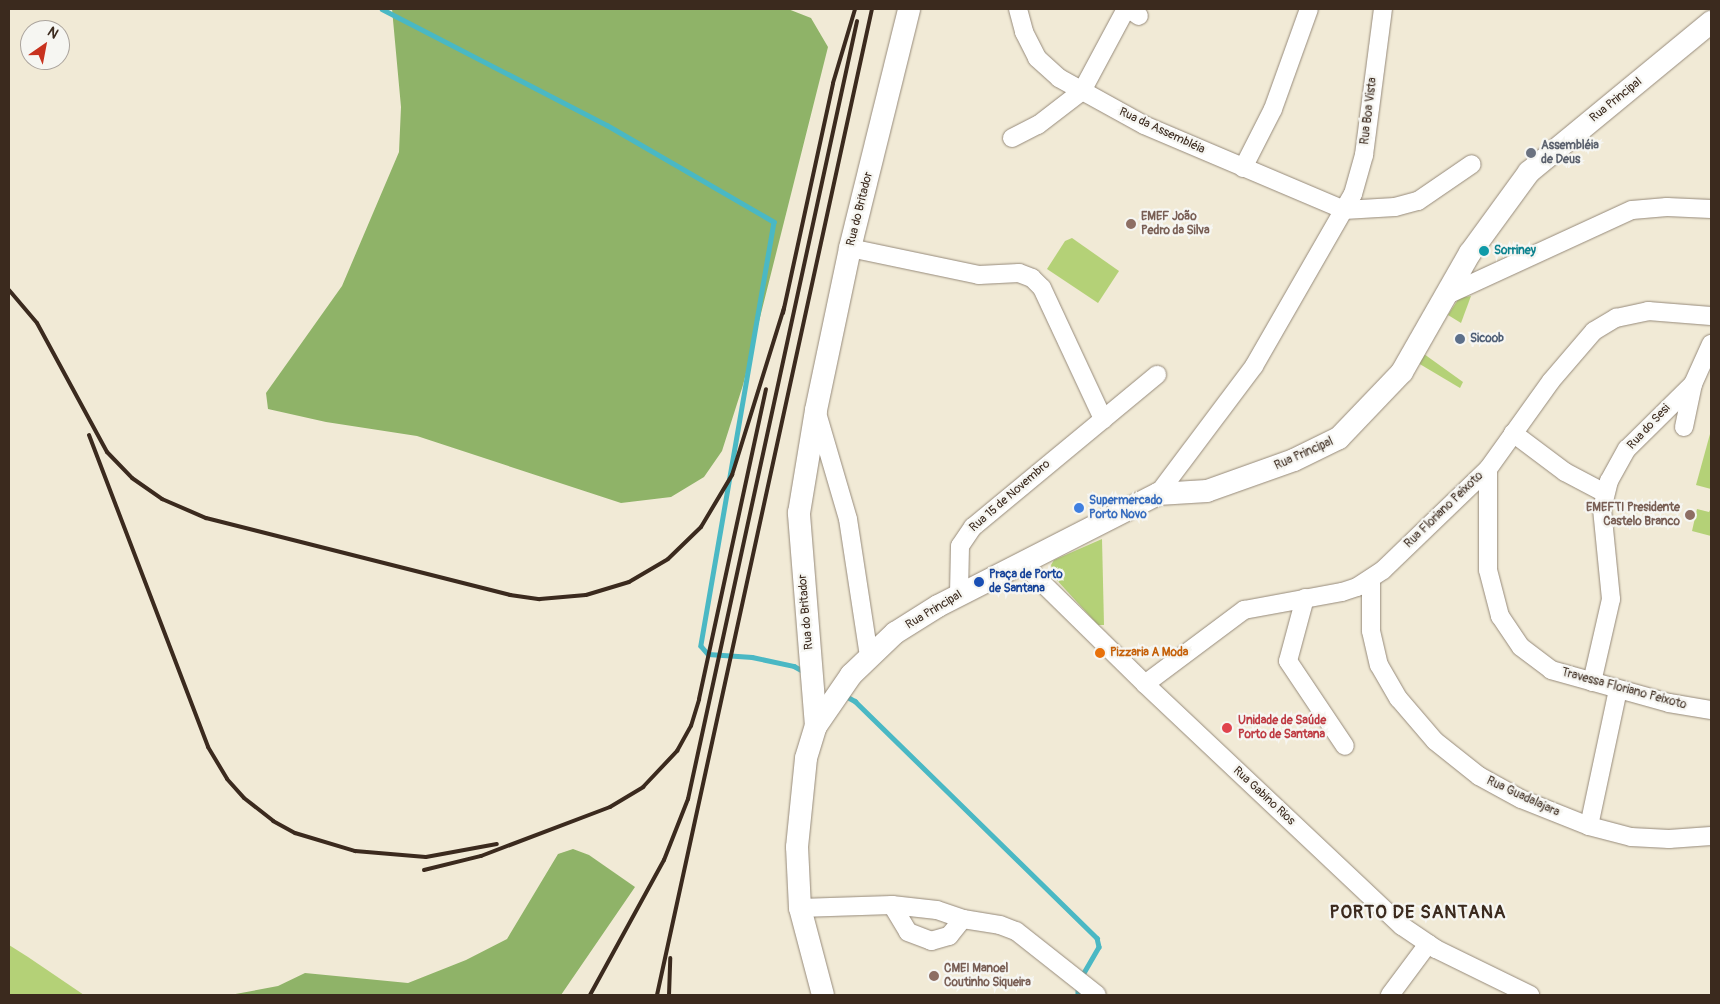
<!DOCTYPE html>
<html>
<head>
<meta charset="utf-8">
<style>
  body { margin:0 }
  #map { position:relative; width:1720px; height:1004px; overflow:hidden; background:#f1ead6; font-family:Pangolin,sans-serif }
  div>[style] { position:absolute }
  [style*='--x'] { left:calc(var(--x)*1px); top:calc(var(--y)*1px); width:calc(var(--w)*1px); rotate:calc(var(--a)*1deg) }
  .green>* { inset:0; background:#b4d177 }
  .forest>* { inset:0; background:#8fb368 }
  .stream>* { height:4.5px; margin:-2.25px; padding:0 2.25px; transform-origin:2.25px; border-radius:2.25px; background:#4ab8c4 }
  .roads { filter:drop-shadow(0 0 1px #968a7a) drop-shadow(0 0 1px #968a7a) }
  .minor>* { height:18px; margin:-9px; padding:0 9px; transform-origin:9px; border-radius:9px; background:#fff }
  .tertiary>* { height:22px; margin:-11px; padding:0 11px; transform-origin:11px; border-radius:11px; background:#fff }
  .rail>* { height:4px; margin:-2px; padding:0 2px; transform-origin:2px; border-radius:2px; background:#3b2a1e }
  .dots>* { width:14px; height:14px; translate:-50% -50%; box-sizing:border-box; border:2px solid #f6f6f2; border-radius:50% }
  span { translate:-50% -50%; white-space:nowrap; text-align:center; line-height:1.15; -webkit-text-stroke:4.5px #f6f6f2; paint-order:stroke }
  .street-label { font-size:12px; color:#3b2a1e }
  .worship-label { font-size:12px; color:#5b616d; font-weight:700 }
  .left { translate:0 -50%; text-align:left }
  .education-label { font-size:12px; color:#785e54; font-weight:700 }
  .right { translate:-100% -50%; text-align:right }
  .culture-label { font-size:12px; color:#0d838f; font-weight:700 }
  .service-label { font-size:12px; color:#4e5e75; font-weight:700 }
  .shop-label { font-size:12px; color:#366cbe; font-weight:700 }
  .transit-label { font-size:12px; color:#164399; font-weight:700 }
  .food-label { font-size:12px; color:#c56008; font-weight:700 }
  .health-label { font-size:12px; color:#be3a42; font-weight:700 }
  .district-label { font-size:18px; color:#3b2a1e; font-weight:700; letter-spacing:1px }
  .frame { position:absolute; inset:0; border:10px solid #3b2a1e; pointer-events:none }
  .north { position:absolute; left:20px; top:20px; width:50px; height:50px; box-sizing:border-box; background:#f6f6f2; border:1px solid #aba49d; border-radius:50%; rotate:33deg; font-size:14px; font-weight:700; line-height:20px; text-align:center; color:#3b2a1e }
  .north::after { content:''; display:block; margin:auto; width:18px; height:22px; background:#c8321e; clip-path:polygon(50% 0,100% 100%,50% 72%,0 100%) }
</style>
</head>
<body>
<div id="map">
  <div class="green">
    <i style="clip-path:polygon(1072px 238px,1119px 271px,1098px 303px,1047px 269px,1065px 241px)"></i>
    <i style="clip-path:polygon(1471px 296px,1461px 323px,1448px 315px,1459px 298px)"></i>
    <i style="clip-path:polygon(1424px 354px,1463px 382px,1460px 388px,1418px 363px)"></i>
    <i style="clip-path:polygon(1710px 434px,1711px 434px,1711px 489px,1696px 485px)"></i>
    <i style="clip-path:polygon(1711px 508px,1711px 536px,1692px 531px,1697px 509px,1709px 512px)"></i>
    <i style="clip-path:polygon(1102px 539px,1104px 625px,1098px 625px,1054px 577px,1051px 565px,1054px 560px)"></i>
    <i style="clip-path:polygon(9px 945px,28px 957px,84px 995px,9px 995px)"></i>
  </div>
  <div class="forest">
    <i style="clip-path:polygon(392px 9px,788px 9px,811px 18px,828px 47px,743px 385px,722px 451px,704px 477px,671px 497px,621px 503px,417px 436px,326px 422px,268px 409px,266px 393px,342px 286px,399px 152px,401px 107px)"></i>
    <i style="clip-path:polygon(573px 849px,589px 855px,635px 887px,561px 995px,230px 995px,278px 986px,305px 973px,408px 983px,466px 960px,507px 939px,558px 854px)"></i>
  </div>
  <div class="stream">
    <i style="--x:382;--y:9;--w:253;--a:27.3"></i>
    <i style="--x:607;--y:125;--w:193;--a:30.1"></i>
    <i style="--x:774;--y:222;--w:430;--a:99.8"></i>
    <i style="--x:701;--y:646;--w:11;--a:49"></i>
    <i style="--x:708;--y:654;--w:44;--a:3.9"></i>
    <i style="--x:752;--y:657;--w:43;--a:12.1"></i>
    <i style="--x:794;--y:666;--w:13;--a:29"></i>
    <i style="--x:844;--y:695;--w:13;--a:29"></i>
    <i style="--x:855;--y:701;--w:339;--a:44.4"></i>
    <i style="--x:1097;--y:938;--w:9;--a:77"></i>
    <i style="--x:1099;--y:947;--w:36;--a:120"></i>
    <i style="--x:1078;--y:985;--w:10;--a:90"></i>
  </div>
  <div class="roads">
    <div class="minor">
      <i style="--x:1018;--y:9;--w:24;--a:75"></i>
      <i style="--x:1024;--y:32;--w:29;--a:63"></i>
      <i style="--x:1037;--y:58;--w:30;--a:42"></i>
      <i style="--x:1059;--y:78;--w:97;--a:28.9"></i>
      <i style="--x:1144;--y:125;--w:217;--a:23"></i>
      <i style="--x:1344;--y:210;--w:51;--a:-3.4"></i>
      <i style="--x:1395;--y:207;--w:24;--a:-15"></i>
      <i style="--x:1418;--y:201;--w:65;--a:-34.4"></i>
      <i style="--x:1129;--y:9;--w:12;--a:35"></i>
      <i style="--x:1012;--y:138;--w:29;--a:-27"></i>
      <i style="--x:1038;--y:125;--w:56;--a:-37.7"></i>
      <i style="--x:1082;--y:91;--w:93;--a:-61.8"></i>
      <i style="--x:1243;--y:168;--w:66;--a:-63"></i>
      <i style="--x:1273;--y:109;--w:106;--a:-70.2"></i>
      <i style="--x:850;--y:248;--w:132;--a:11.8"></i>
      <i style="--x:979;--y:275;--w:40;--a:-2.9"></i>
      <i style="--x:1019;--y:273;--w:14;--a:21"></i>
      <i style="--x:1032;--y:278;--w:14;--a:45"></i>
      <i style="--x:1042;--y:288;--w:145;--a:65"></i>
      <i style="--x:1449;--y:294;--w:201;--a:-24.7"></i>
      <i style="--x:1632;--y:210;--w:35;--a:-5"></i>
      <i style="--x:1667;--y:207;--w:44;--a:2.6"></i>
      <i style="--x:817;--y:413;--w:110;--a:73.7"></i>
      <i style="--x:848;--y:519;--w:139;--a:81.3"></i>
      <i style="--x:1684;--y:427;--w:44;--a:-78.2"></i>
      <i style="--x:1693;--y:384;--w:44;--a:-65.8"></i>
      <i style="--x:1513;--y:433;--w:65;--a:36.9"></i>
      <i style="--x:1565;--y:472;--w:45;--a:27.7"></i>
      <i style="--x:1488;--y:469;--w:101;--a:90"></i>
      <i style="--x:1488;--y:570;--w:48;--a:75.4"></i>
      <i style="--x:1500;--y:616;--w:37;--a:56"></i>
      <i style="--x:1521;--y:647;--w:38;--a:37"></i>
      <i style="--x:1551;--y:670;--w:123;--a:15.6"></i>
      <i style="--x:1669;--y:703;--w:43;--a:9.5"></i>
      <i style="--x:1158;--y:494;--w:160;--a:-53.1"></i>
      <i style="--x:1254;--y:366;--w:198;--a:-60.1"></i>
      <i style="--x:1353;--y:194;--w:41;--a:-74.2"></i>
      <i style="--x:1364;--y:155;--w:147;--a:-82.6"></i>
      <i style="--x:1023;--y:564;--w:171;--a:44.5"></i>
      <i style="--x:1145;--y:684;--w:353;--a:43.3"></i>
      <i style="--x:1402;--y:926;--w:41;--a:34.1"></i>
      <i style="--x:1436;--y:949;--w:105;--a:26.1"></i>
      <i style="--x:1371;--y:579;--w:52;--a:90"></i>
      <i style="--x:1371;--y:631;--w:35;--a:77"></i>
      <i style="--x:1379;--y:665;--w:39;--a:60"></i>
      <i style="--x:1399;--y:699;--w:55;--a:49.4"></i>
      <i style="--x:1435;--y:741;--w:56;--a:38.5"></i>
      <i style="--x:1479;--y:776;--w:48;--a:28.7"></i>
      <i style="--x:1521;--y:799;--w:73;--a:21.7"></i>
      <i style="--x:1589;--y:826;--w:43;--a:14.7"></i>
      <i style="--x:1631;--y:837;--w:38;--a:3"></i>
      <i style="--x:1669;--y:839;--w:42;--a:-4.1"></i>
      <i style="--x:959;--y:594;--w:48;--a:-88.8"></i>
      <i style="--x:960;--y:546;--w:23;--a:-56"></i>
      <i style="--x:973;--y:527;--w:239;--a:-39.6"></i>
      <i style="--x:1305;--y:598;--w:65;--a:105.1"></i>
      <i style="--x:1288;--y:661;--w:102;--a:56.2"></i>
      <i style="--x:1592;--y:682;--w:85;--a:-77.1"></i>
      <i style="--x:1611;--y:599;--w:90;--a:-95.7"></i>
      <i style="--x:1602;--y:509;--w:29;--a:-76"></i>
      <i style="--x:1609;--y:481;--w:37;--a:-61"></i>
      <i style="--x:1627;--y:449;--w:93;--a:-44.6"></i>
      <i style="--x:1145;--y:684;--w:124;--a:-36.8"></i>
      <i style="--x:1244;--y:610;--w:100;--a:-10.4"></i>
      <i style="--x:1342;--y:592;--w:16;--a:-18"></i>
      <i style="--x:1357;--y:587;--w:31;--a:-33"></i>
      <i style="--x:1383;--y:570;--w:146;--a:-43.9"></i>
      <i style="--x:1488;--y:469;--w:108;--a:-54.4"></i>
      <i style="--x:1551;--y:381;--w:66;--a:-49.3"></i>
      <i style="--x:1594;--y:331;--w:26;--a:-31"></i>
      <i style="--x:1616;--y:318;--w:33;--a:-12"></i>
      <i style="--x:1648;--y:311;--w:63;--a:4.5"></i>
      <i style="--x:1589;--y:826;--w:139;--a:-78"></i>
      <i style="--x:892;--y:905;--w:31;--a:59"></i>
      <i style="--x:908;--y:932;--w:25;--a:21"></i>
      <i style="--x:931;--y:941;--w:19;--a:-16"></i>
      <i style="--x:949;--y:936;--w:22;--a:-51"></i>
      <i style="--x:800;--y:908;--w:92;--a:-1.9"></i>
      <i style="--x:892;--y:905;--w:45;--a:6.3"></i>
      <i style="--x:937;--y:910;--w:28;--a:19"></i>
      <i style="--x:963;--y:919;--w:37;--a:9"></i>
      <i style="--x:1000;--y:925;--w:17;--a:21"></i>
      <i style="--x:1016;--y:931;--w:103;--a:38.3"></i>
      <i style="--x:1390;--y:995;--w:64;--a:-53.3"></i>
    </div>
    <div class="tertiary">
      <i style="--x:816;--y:726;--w:214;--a:-94.6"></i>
      <i style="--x:799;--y:513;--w:104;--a:-80.6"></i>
      <i style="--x:816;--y:410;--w:166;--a:-78.1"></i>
      <i style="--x:850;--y:248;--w:246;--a:-76.1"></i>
      <i style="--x:823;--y:995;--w:90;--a:-104.8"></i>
      <i style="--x:800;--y:908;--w:61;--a:-92.8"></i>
      <i style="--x:797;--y:847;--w:89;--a:-84.2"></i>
      <i style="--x:806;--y:758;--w:34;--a:-73"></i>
      <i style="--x:816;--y:726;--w:62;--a:-55.5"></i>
      <i style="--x:851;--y:675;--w:61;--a:-43.7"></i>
      <i style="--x:895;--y:633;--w:51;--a:-32.1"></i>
      <i style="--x:938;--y:606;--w:247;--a:-27"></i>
      <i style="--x:1158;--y:494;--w:49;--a:-3.5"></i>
      <i style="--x:1207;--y:491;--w:92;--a:-19.6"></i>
      <i style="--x:1294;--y:460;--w:50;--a:-26.1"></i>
      <i style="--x:1339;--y:438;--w:91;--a:-46.3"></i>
      <i style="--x:1402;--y:372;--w:137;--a:-60.3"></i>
      <i style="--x:1470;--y:253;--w:100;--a:-53.9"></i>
      <i style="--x:1529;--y:172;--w:236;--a:-39.5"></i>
    </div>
  </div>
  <div class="rail">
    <i style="--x:9;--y:290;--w:43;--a:49.7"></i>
    <i style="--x:37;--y:323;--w:147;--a:61.5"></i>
    <i style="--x:107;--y:452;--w:36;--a:46"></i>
    <i style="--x:132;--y:478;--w:37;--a:35"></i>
    <i style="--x:162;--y:499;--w:48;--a:23.4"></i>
    <i style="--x:206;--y:518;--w:314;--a:14.2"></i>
    <i style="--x:510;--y:595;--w:30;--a:8"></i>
    <i style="--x:540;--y:599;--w:46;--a:-5"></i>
    <i style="--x:586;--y:595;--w:45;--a:-16.8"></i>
    <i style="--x:629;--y:582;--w:45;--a:-30.5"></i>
    <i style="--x:668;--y:559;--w:46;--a:-44.1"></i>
    <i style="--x:701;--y:527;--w:61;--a:-59.2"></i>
    <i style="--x:732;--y:475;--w:175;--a:-72.7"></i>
    <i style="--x:783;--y:313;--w:235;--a:-77.7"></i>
    <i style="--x:833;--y:83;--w:77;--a:-73.4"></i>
    <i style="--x:89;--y:435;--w:334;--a:69.1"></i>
    <i style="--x:208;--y:747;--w:37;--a:59"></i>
    <i style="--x:227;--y:779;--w:25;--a:48"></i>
    <i style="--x:244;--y:798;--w:37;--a:38"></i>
    <i style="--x:273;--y:821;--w:25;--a:29"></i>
    <i style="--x:295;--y:833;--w:63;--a:16.7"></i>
    <i style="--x:355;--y:851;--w:71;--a:4.8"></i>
    <i style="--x:426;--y:857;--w:72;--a:-10.4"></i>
    <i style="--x:424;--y:870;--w:59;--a:-13.8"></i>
    <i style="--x:481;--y:856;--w:138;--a:-20.8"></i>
    <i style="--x:610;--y:807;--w:39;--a:-31"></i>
    <i style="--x:643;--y:787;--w:50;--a:-46.6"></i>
    <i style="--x:677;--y:751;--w:29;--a:-61"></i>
    <i style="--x:691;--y:726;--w:28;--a:-73"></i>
    <i style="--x:699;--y:699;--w:317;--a:-77.8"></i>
    <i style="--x:590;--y:995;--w:154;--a:-61.3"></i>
    <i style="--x:664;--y:860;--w:66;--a:-68.5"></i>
    <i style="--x:688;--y:799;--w:796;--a:-77.74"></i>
    <i style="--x:657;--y:995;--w:1009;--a:-77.7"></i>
    <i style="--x:669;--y:995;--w:37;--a:-88"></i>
  </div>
  <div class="dots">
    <i style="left:1531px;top:153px;background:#6b7280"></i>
    <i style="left:1131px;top:224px;background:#8d6e63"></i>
    <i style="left:1484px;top:251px;background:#0f9aa8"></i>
    <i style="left:1460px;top:339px;background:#5c6f8a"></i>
    <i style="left:1079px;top:508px;background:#3f7fe0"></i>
    <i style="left:1690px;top:515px;background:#8d6e63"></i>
    <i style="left:979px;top:582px;background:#1a4fb4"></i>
    <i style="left:1100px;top:653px;background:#e8710a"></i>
    <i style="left:1227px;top:728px;background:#e0444e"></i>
    <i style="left:934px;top:976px;background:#8d6e63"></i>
  </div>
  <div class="street-label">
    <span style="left:1616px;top:100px;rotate:-39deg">Rua Principal</span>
    <span style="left:1369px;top:111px;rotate:-83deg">Rua Boa Vista</span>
    <span style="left:1162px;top:131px;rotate:25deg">Rua da Assembléia</span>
    <span style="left:860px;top:209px;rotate:-76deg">Rua do Britador</span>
    <span style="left:1649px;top:427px;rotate:-47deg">Rua do Sesi</span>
    <span style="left:1304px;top:454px;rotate:-24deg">Rua Principal</span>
    <span style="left:1010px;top:496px;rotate:-41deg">Rua 15 de Novembro</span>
    <span style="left:1444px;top:510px;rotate:-44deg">Rua Floriano Peixoto</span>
    <span style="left:934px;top:610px;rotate:-31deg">Rua Principal</span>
    <span style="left:806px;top:612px;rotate:-95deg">Rua do Britador</span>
    <span style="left:1624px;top:689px;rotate:15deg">Travessa Floriano Peixoto</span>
    <span style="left:1264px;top:796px;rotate:43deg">Rua Gabino Rios</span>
    <span style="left:1523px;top:797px;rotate:25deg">Rua Guadalajara</span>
  </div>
  <div class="worship-label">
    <span class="left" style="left:1541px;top:153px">Assembléia<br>de Deus</span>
  </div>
  <div class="education-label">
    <span class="left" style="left:1141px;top:224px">EMEF João<br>Pedro da Silva</span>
    <span class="right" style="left:1680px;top:515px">EMEFTI Presidente<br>Castelo Branco</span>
    <span class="left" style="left:944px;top:976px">CMEI Manoel<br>Coutinho Siqueira</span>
  </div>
  <div class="culture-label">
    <span class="left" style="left:1494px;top:251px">Sorriney</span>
  </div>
  <div class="service-label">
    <span class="left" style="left:1470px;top:339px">Sicoob</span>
  </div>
  <div class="shop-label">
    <span class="left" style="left:1089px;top:508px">Supermercado<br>Porto Novo</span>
  </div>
  <div class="transit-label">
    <span class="left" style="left:989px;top:582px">Praça de Porto<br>de Santana</span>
  </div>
  <div class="food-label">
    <span class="left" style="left:1110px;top:653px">Pizzaria A Moda</span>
  </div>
  <div class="health-label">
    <span class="left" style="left:1238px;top:728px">Unidade de Saúde<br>Porto de Santana</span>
  </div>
  <div class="district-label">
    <span style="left:1418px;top:913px">PORTO DE SANTANA</span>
  </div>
  <div class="frame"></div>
  <div class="north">N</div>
</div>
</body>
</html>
